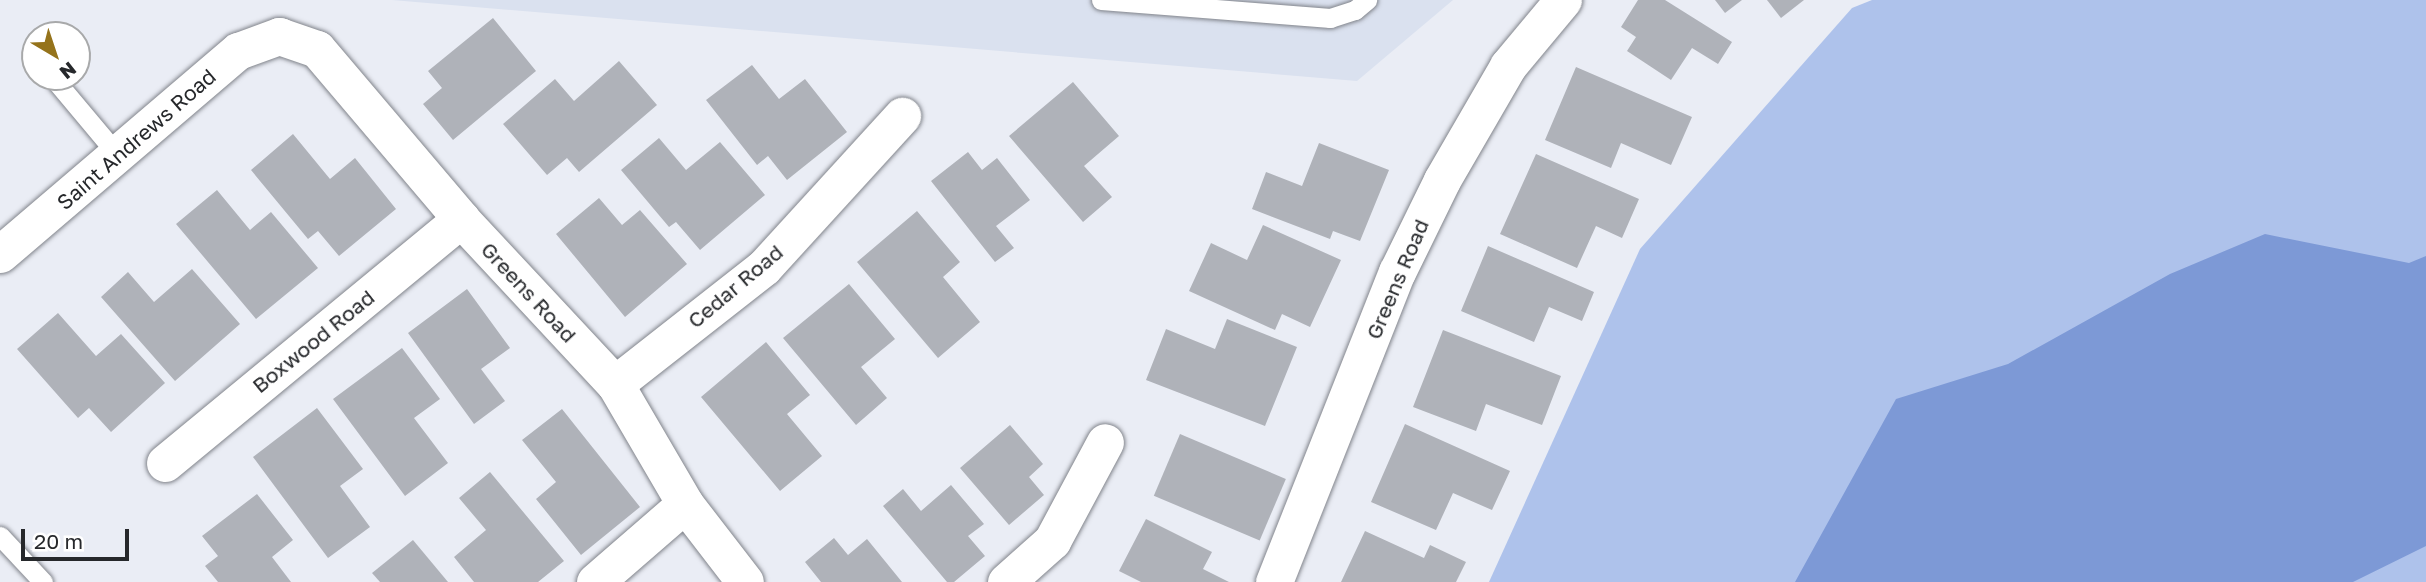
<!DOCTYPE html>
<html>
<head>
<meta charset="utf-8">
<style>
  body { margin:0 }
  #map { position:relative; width:2426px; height:582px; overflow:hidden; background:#eaedf5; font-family:"Golos Text",sans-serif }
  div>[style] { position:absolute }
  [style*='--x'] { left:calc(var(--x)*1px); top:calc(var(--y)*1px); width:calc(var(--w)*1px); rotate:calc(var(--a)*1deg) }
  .built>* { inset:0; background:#dae1ef }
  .green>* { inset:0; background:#aec2eb }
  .water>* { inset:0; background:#7d99d6 }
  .building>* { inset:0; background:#afb2b9; transform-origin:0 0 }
  .roads { filter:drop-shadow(0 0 2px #81848b) drop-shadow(0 0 2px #81848b) }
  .lane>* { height:19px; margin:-9.5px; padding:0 9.5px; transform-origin:9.5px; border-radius:9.5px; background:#fff }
  .street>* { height:37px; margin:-18.5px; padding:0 18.5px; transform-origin:18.5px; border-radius:18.5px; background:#fff }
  span { translate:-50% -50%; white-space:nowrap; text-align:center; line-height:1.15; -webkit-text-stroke:5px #fff; paint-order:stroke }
  .street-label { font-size:21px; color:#26282b }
  .north { position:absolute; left:21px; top:21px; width:70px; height:70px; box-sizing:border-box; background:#fff; border:2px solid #a8a9aa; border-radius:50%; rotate:141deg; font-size:19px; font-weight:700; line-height:28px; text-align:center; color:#26282b }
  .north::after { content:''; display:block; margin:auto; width:24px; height:32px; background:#95731b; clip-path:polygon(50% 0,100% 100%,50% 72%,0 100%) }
  .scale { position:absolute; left:21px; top:529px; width:108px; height:32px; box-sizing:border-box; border:4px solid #26282b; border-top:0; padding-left:9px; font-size:21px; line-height:24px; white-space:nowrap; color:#26282b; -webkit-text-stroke:5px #fff; paint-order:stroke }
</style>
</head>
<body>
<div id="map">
  <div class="built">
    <i style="clip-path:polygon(392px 0,1453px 0,1357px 81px)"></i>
  </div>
  <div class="green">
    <i style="clip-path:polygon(1872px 0,2426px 0,2426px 582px,1489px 582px,1640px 249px,1852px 8px)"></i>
  </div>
  <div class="water">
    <i style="clip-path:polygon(2265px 234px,2409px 263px,2426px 256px,2426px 546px,2353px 582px,1795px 582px,1896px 399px,2008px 364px,2170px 274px)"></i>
  </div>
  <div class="building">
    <i style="clip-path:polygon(1638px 0,1665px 0,1732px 42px,1718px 64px,1692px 48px,1671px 80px,1627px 51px,1636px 37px,1621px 27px)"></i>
    <i style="clip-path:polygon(1715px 0,1742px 0,1725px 13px)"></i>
    <i style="clip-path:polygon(1767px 0,1804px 0,1781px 18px)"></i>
    <i style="clip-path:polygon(493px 18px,536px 71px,453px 140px,423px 104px,442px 88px,428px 71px)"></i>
    <i style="clip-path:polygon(619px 61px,657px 105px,579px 172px,567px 158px,547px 175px,503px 124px,555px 79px,574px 101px)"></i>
    <i style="clip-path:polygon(752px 65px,779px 99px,805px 79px,847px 132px,787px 180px,768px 156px,757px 165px,706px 100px)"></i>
    <i style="clip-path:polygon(1576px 67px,1692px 117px,1671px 165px,1621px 143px,1611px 168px,1545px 140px)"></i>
    <i style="clip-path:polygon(1073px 82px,1119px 136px,1084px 166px,1112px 197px,1083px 222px,1009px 136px)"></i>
    <i style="clip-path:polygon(293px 134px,330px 179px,355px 158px,396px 209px,339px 256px,318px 231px,308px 239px,251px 170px)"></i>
    <i style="clip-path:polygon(659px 138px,686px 170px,720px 142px,765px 195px,700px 250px,676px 222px,669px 227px,621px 170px)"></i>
    <i style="clip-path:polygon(1319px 143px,1389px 170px,1360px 241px,1333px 231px,1330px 239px,1252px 209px,1266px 172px,1302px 186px)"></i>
    <i style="clip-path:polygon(968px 152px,982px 170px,997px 158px,1030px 200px,996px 226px,1014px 248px,995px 262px,931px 181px)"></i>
    <i style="clip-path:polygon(1536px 154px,1639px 199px,1622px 238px,1596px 226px,1577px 268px,1500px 234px)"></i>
    <i style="clip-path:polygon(217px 190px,250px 230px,271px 212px,318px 268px,256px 319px,176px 224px)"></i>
    <i style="clip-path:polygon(599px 198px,622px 225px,640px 210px,687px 264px,625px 317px,556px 234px)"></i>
    <i style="clip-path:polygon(917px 211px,960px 262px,943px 277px,980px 322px,938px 358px,857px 262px)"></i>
    <i style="clip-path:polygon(1263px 225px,1341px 260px,1310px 327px,1282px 314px,1275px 330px,1189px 291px,1211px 243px,1247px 260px)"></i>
    <i style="clip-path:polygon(1488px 246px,1594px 292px,1582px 321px,1549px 307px,1534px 342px,1461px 311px)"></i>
    <i style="clip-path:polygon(192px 269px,240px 324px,175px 381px,101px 297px,128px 272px,154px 302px)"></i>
    <i style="clip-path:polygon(849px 284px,895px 339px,861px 367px,887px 398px,856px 425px,783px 338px)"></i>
    <i style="clip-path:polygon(467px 289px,510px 348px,481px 369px,505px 401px,474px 424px,408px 333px)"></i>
    <i style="clip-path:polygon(58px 313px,96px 356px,121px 334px,165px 383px,111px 432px,89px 408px,78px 418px,17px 349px)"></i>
    <i style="clip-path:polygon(1227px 319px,1297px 347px,1265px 426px,1146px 380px,1166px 329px,1215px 349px)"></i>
    <i style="clip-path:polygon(1443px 330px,1561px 376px,1542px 425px,1486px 404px,1476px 431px,1413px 407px)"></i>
    <i style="clip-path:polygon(766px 342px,810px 395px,787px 414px,822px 456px,780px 491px,701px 397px)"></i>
    <i style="clip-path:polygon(402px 348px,440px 399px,414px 418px,448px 463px,405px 496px,333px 399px)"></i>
    <i style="clip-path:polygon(317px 408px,363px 469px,340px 486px,370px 527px,328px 558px,253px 457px)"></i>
    <i style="clip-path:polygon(562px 409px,640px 507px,581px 555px,536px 499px,556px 482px,522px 440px)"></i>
    <i style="clip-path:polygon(1405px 424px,1510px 471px,1492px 510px,1453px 493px,1436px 530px,1371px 502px)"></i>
    <i style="clip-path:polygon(1010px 425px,1043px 464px,1029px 477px,1044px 495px,1009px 525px,960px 468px)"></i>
    <i style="left:1180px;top:434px;width:115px;height:67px;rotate:23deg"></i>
    <i style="clip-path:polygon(490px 472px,564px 561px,538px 582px,474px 582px,454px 557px,486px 530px,459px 498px)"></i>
    <i style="clip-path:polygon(951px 485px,984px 524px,968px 536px,985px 556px,954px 582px,947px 582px,883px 506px,903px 489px,921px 511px)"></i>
    <i style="clip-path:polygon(257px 494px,293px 540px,272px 557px,291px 582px,218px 582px,205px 566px,218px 556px,202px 536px)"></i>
    <i style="clip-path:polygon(1146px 519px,1212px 552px,1203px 569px,1229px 582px,1141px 582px,1119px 571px)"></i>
    <i style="clip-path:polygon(1365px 531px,1424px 558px,1430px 545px,1466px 562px,1456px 582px,1341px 582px)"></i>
    <i style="clip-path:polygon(834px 538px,848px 555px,867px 539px,902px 582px,821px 582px,805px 562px)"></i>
    <i style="clip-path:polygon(413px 540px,448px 582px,380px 582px,372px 573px)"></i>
  </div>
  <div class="roads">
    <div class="lane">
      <i style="--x:1101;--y:0;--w:230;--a:4.5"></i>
      <i style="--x:1330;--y:18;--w:26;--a:-18"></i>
      <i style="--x:1355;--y:10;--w:16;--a:-40"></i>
      <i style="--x:54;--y:79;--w:98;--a:50"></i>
      <i style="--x:0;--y:536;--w:63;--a:46.9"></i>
    </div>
    <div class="street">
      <i style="--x:0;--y:254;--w:313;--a:-40.5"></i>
      <i style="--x:238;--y:51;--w:44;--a:-20.1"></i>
      <i style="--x:279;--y:36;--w:40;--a:18.9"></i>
      <i style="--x:317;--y:49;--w:223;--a:49.7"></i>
      <i style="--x:461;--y:219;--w:226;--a:47"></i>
      <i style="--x:615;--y:384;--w:139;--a:59.7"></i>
      <i style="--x:685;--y:504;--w:98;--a:52.4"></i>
      <i style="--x:615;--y:384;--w:189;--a:-38.1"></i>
      <i style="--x:764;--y:267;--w:205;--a:-47.6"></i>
      <i style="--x:165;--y:463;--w:384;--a:-39.5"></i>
      <i style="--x:595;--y:582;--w:119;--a:-40.9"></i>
      <i style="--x:1006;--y:582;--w:62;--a:-41.7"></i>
      <i style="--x:1052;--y:541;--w:112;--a:-61.8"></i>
      <i style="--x:1274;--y:582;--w:334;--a:-68.4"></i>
      <i style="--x:1397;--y:272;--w:102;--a:-63.9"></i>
      <i style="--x:1442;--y:180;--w:132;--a:-59.9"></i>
      <i style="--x:1508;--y:66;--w:86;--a:-50.2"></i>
    </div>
  </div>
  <div class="street-label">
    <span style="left:136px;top:139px;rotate:-41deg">Saint Andrews Road</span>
    <span style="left:1397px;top:279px;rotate:-67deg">Greens Road</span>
    <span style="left:735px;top:286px;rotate:-40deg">Cedar Road</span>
    <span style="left:529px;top:292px;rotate:47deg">Greens Road</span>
    <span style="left:313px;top:341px;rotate:-39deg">Boxwood Road</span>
  </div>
  <div class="north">N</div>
  <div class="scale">20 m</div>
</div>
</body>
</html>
